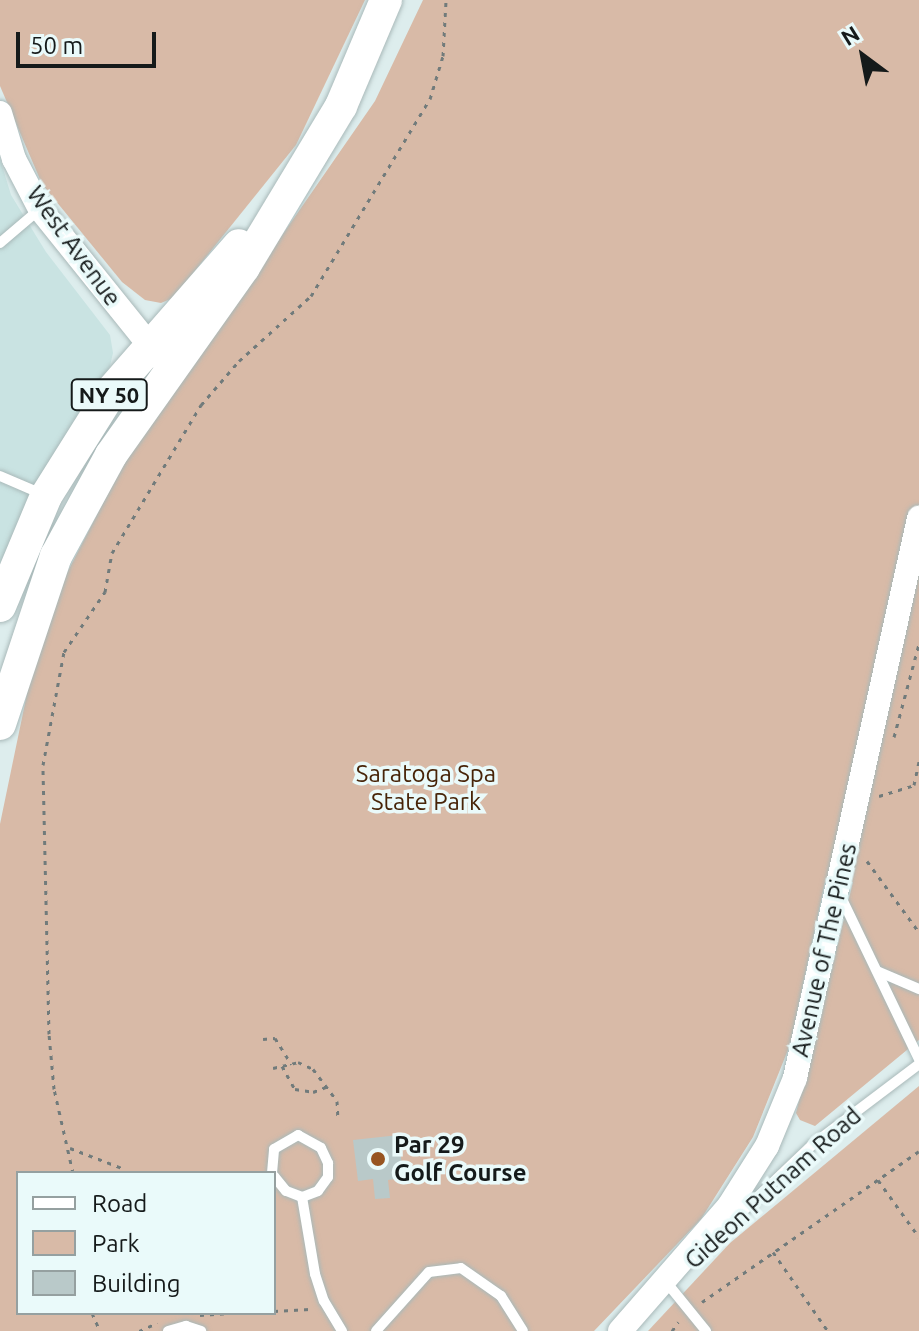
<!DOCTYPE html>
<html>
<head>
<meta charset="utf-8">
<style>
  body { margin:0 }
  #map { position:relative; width:919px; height:1331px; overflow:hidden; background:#ddeded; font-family:Ubuntu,sans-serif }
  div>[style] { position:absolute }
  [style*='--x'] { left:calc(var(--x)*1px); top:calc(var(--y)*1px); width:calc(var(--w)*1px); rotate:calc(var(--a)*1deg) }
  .built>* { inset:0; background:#c9e3e2 }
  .green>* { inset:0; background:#d8baa7 }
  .building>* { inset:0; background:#b9c9c9 }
  .path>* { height:3px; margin-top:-1.5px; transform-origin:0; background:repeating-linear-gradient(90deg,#717b7b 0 4px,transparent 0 10px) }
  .roads { filter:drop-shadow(0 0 2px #a9b9b9) drop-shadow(0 0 2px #a9b9b9) }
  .service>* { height:10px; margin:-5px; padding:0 5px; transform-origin:5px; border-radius:5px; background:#fff }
  .tertiary>* { height:24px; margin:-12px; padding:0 12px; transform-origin:12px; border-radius:12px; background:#fff }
  .trunk>* { height:32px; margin:-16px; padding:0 16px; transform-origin:16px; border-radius:16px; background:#fff }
  .dots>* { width:22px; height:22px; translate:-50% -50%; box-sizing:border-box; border:4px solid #eafafa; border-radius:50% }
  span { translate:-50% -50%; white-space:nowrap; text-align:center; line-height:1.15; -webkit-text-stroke:7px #eafafa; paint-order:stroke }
  .shield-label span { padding:2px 6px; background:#eafafa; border:2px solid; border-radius:6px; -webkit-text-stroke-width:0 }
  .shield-label { font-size:22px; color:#151a1a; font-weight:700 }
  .street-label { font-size:24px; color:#151a1a }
  .park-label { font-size:24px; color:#472408 }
  .poi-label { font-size:24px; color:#151a1a; font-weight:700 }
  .left { translate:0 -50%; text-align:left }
  .legend { position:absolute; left:16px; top:1171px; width:260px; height:144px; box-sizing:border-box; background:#eafafa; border:2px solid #95a0a0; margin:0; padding:10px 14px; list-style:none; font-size:24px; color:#151a1a }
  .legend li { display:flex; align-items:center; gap:16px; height:40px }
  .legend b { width:40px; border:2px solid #95a0a0 }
  .north { position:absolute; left:823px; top:16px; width:80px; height:80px; -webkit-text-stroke:6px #eafafa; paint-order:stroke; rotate:328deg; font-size:22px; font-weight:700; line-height:32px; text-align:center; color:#151a1a }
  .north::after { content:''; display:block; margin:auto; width:28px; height:36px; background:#151a1a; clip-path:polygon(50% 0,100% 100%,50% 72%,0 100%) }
  .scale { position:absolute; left:16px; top:32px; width:140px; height:36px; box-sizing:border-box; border:4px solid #151a1a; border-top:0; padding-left:10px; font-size:24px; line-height:28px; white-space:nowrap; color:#151a1a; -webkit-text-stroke:6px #eafafa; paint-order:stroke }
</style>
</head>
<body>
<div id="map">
  <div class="built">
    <i style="clip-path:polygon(0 159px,11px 195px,46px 252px,110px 335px,113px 353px,109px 370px,19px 520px,0 567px)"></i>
  </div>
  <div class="green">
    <i style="clip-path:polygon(0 0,365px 0,296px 145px,173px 298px,161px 303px,145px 300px,122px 282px,42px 184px,0 86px)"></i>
    <i style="clip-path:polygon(evenodd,423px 0,919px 0,919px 1040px,815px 1126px,800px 1120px,796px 1113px,853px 882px,825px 882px,790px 1045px,753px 1137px,701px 1219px,594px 1331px,0 1331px,0 824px,29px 684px,66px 575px,121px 468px,375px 101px,423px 0,18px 1173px,274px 1173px,274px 1313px,18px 1313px,18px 1173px)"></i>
    <i style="clip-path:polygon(919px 1086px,919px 1331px,648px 1331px,730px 1243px)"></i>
  </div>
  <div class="building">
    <i style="clip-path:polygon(399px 1135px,403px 1178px,388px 1180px,390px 1198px,375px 1199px,373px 1179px,358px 1181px,353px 1140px)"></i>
  </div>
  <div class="path">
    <i style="--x:894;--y:737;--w:96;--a:-75"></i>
    <i style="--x:879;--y:796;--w:37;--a:-17"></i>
    <i style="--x:914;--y:785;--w:24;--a:-78"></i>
    <i style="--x:867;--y:861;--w:88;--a:53.8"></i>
    <i style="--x:263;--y:1039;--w:12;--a:-5"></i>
    <i style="--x:275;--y:1038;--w:31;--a:58"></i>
    <i style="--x:282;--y:1066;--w:26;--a:61"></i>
    <i style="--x:295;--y:1089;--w:18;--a:9"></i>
    <i style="--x:313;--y:1092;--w:17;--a:-21"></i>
    <i style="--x:273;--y:1068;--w:26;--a:-13"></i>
    <i style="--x:298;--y:1062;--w:17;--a:25"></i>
    <i style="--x:313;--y:1069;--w:40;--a:53"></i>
    <i style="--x:337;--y:1101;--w:17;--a:87"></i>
    <i style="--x:70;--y:1148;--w:56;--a:21"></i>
    <i style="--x:73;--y:1173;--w:86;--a:-102.7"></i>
    <i style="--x:54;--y:1089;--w:55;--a:-95.2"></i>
    <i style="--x:49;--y:1034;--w:269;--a:-91.3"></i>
    <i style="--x:43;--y:765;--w:115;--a:-79.5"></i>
    <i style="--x:64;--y:652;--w:73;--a:-55.7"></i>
    <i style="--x:105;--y:592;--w:40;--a:-80"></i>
    <i style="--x:112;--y:553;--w:173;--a:-59"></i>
    <i style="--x:201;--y:405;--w:58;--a:-49.2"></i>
    <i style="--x:239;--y:361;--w:97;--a:-42.1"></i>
    <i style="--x:311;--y:296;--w:230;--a:-58.9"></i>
    <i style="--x:430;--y:99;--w:45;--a:-73.2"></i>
    <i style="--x:443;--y:56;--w:56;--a:-86.9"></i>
    <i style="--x:878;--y:1180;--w:70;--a:54.3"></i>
    <i style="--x:773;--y:1252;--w:96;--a:55.2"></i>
    <i style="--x:702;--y:1302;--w:264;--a:-34.8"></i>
    <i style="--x:274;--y:1311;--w:36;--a:-3"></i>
    <i style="--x:92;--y:1313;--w:20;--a:66"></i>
    <i style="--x:200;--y:1315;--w:30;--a:-4"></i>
    <i style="--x:139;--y:1331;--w:20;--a:-24"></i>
    <i style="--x:672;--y:1331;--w:11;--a:-56"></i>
  </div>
  <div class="roads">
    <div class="service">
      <i style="--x:0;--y:243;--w:52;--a:-40.4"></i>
      <i style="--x:0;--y:476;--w:46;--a:23.2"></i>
      <i style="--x:840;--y:895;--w:182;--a:64.3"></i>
      <i style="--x:877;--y:971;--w:46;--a:23.2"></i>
      <i style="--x:272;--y:1173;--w:24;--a:-85"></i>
      <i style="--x:274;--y:1149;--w:28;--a:-30"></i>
      <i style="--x:298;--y:1135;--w:26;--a:29"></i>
      <i style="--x:321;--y:1148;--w:17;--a:65"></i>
      <i style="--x:328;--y:1163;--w:14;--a:90"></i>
      <i style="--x:328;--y:1177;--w:17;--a:126"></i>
      <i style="--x:318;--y:1191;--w:17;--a:159"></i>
      <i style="--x:302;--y:1197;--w:17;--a:-159"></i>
      <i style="--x:286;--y:1191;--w:19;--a:-129"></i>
      <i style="--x:302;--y:1197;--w:78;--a:80.4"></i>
      <i style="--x:315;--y:1274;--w:28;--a:72"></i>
      <i style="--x:324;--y:1301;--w:35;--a:59"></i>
      <i style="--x:720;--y:1233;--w:127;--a:-43.7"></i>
      <i style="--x:812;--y:1145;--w:134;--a:-37.1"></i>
      <i style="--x:667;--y:1283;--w:62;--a:50.9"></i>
      <i style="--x:168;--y:1331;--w:19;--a:-16"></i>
      <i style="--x:186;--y:1326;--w:16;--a:18"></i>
      <i style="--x:376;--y:1331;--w:79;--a:-48.1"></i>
      <i style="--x:429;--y:1272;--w:32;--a:-7"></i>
      <i style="--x:461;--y:1268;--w:49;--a:35"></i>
      <i style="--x:501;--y:1296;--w:41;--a:57.8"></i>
    </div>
    <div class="tertiary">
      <i style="--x:0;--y:113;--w:48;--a:73.1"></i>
      <i style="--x:14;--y:159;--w:56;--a:62.5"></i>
      <i style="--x:40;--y:209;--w:190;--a:51.2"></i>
      <i style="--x:620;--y:1331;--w:166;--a:-48.9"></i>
      <i style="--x:729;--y:1206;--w:71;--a:-57.7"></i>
      <i style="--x:767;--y:1146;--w:74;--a:-67.6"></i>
      <i style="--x:795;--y:1078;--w:574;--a:-77.51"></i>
    </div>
    <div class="trunk">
      <i style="--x:0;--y:606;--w:119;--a:-67.3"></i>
      <i style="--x:46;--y:496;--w:126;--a:-57.9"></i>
      <i style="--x:113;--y:389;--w:191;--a:-48.8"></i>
      <i style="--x:0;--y:724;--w:177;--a:-71.6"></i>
      <i style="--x:56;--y:556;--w:115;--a:-61.4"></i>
      <i style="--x:111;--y:455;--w:230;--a:-54.7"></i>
      <i style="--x:244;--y:267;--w:188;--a:-58.9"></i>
      <i style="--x:341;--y:106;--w:115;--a:-67"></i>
    </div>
  </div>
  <div class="dots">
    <i style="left:378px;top:1159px;background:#975521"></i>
  </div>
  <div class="shield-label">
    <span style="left:109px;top:395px">NY 50</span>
  </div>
  <div class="street-label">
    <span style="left:74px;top:246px;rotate:54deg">West Avenue</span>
    <span style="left:824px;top:950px;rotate:-77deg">Avenue of The Pines</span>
    <span style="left:773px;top:1188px;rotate:-42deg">Gideon Putnam Road</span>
  </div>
  <div class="park-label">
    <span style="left:426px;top:788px">Saratoga Spa<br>State Park</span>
  </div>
  <div class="poi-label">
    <span class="left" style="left:394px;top:1159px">Par 29<br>Golf Course</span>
  </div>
  <ul class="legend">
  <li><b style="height:10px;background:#fff"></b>Road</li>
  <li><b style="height:22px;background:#d8baa7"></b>Park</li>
  <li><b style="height:22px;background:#b9c9c9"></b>Building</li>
  </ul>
  <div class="north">N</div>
  <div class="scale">50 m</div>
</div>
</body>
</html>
